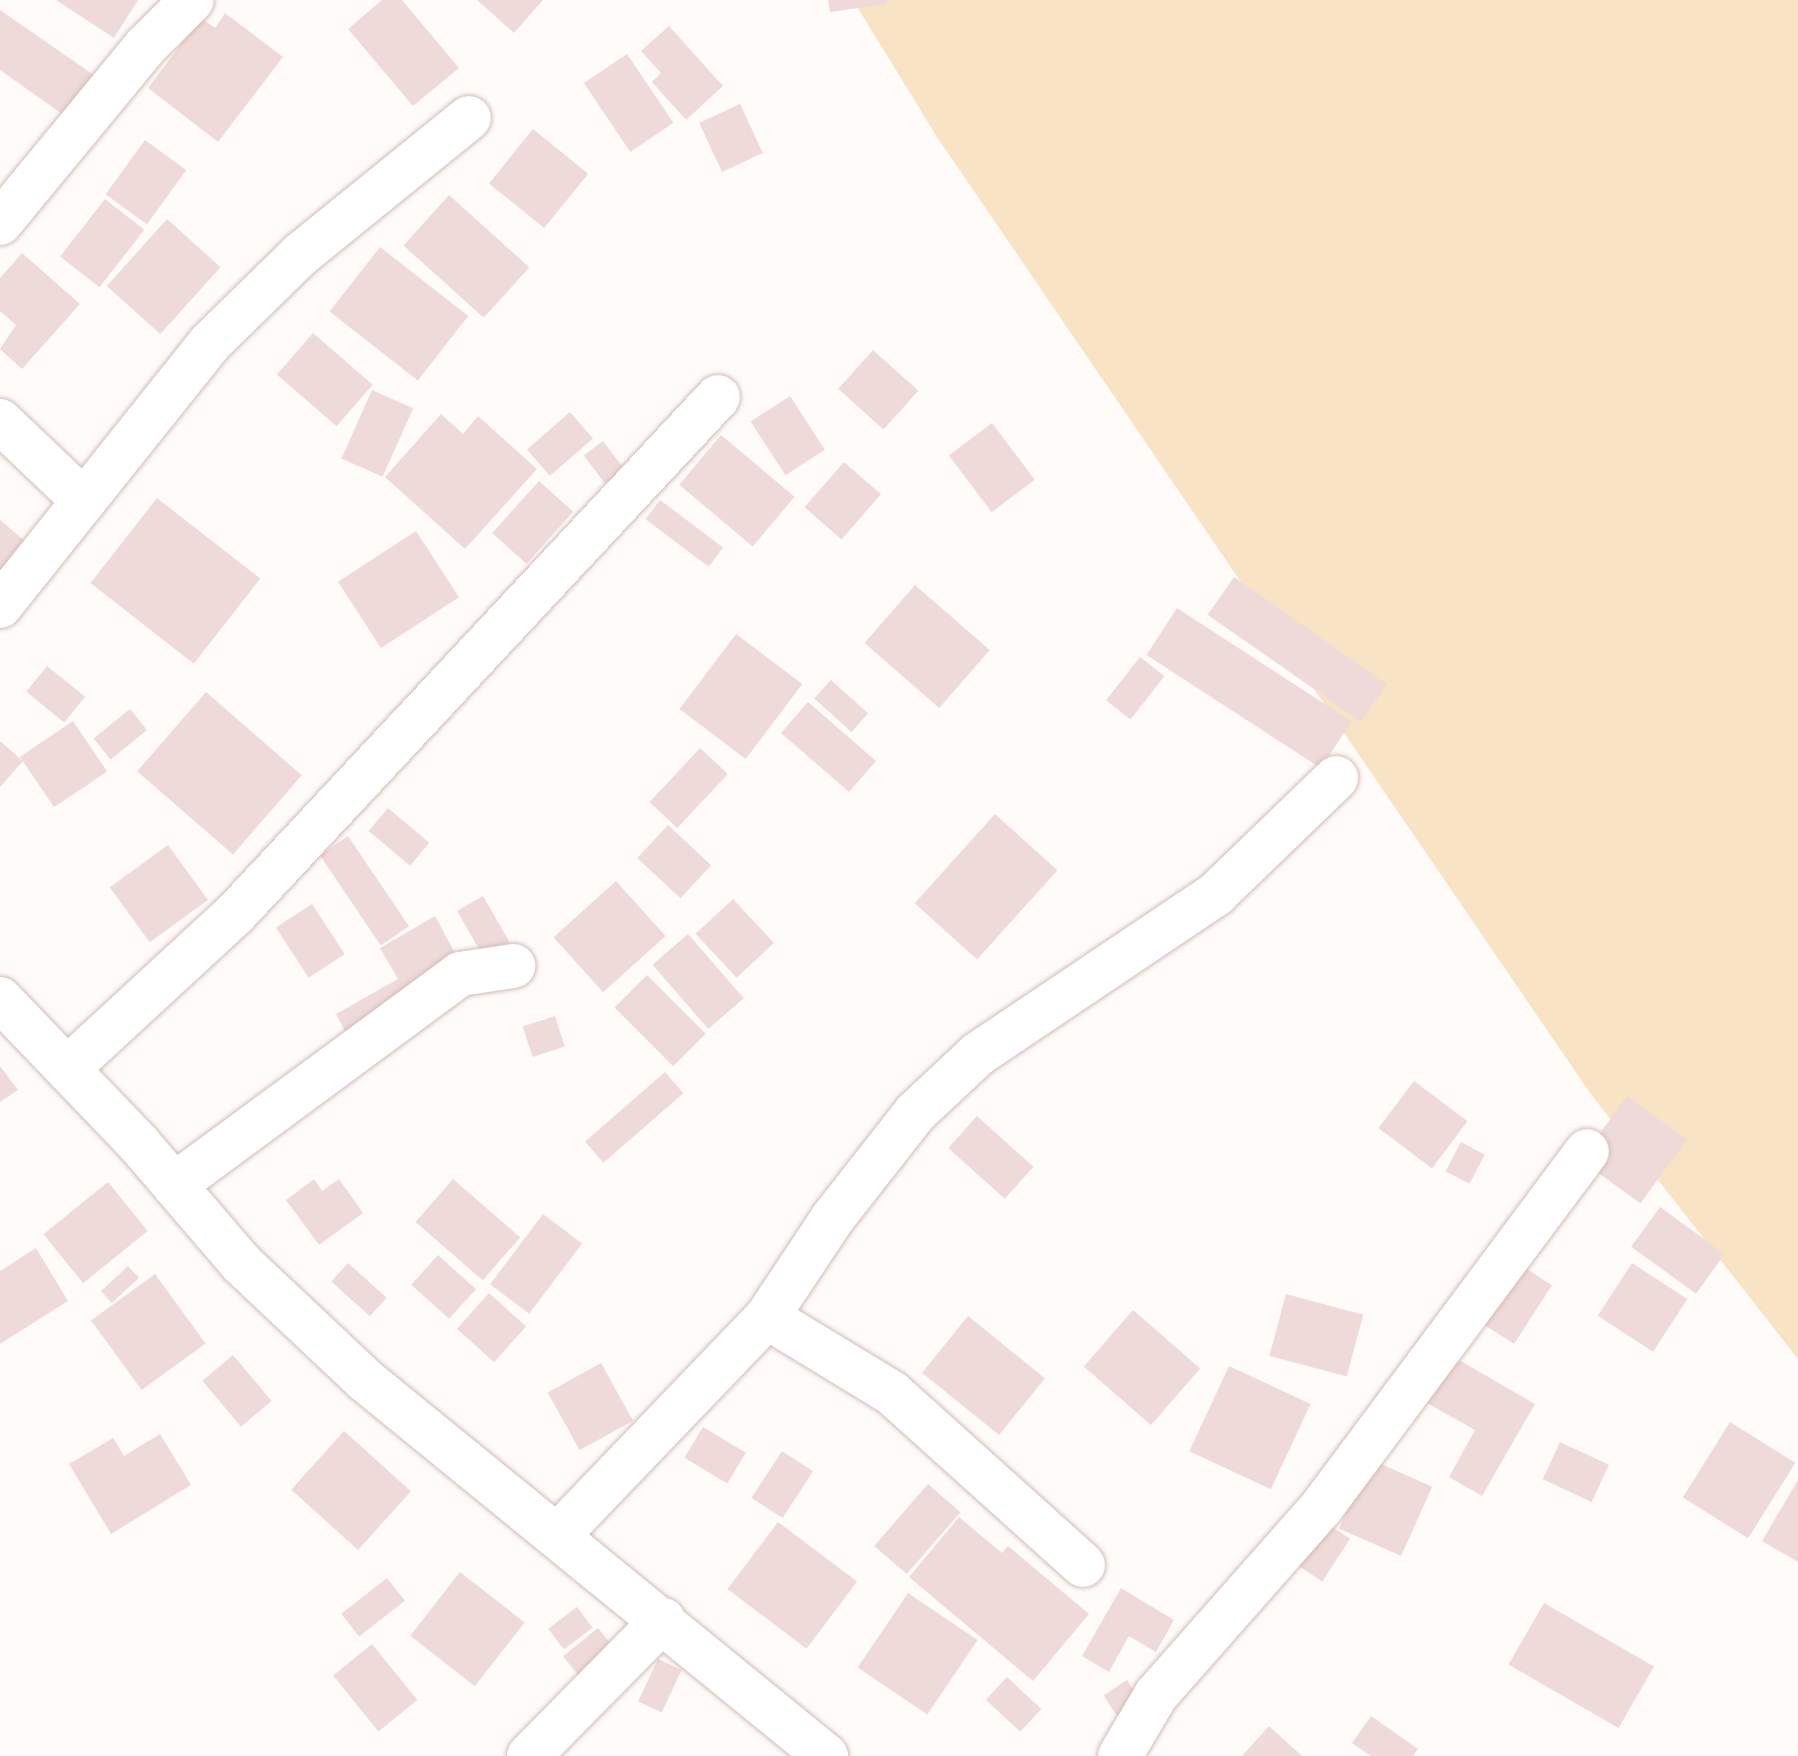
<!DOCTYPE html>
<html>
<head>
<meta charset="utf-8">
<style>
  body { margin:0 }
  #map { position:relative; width:1798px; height:1756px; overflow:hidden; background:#fffbf9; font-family:"IBM Plex Sans",sans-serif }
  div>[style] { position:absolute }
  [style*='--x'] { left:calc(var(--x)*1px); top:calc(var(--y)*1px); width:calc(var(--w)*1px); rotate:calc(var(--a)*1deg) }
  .green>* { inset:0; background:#f8e3c4 }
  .building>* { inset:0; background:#efdada; transform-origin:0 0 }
  .roads { filter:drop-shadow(0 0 2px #d0bcb6) drop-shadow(0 0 2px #d0bcb6) }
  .minor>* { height:44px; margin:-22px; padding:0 22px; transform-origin:22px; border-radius:22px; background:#fff }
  span { translate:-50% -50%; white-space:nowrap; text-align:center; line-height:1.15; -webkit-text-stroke:6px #fff; paint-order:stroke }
</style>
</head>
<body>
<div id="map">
  <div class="green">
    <i style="clip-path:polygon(853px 0,1798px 0,1798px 1359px,1590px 1093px,937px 137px)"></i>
  </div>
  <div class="building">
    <i style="clip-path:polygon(56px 0,138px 0,114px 38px)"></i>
    <i style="clip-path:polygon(382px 0,402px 0,459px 68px,413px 106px,348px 29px)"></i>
    <i style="clip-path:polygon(477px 0,543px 0,514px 33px)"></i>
    <i style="clip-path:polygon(828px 0,887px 0,887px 4px,830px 12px)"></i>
    <i style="clip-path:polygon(0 10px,101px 80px,72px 121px,0 70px)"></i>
    <i style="clip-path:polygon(225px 13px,283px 57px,218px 142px,148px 88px,201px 18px,215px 28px)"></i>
    <i style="clip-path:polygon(669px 26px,723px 86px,686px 120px,652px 82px,661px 73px,641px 51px)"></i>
    <i style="left:627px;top:54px;width:83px;height:52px;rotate:56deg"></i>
    <i style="left:740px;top:104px;width:54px;height:45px;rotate:65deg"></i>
    <i style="left:533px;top:129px;width:71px;height:70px;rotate:39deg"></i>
    <i style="left:145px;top:140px;width:51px;height:67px;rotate:36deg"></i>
    <i style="left:449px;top:195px;width:108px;height:68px;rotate:42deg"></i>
    <i style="left:105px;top:199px;width:50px;height:73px;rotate:38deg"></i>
    <i style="left:167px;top:219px;width:72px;height:90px;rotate:42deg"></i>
    <i style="left:380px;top:247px;width:112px;height:82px;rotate:38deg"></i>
    <i style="clip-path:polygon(22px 253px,80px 304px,22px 369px,0 349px,16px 325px,0 311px,0 278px)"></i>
    <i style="left:313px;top:333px;width:79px;height:55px;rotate:41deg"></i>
    <i style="left:873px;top:350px;width:61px;height:52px;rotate:42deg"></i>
    <i style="left:372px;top:390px;width:45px;height:75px;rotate:24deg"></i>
    <i style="left:790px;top:396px;width:64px;height:47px;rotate:57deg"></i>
    <i style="left:570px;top:412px;width:35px;height:57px;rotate:49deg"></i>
    <i style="clip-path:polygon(441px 414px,463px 434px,478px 416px,537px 469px,465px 549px,385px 477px)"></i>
    <i style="left:992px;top:423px;width:71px;height:54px;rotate:53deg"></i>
    <i style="left:721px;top:435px;width:96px;height:65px;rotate:40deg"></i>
    <i style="left:603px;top:441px;width:35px;height:24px;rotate:53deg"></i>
    <i style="left:844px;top:462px;width:49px;height:60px;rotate:41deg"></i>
    <i style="left:539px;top:481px;width:46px;height:70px;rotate:42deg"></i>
    <i style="left:157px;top:498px;width:131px;height:108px;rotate:38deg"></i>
    <i style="left:660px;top:500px;width:79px;height:24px;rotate:37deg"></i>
    <i style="clip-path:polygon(0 520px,26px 542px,0 574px)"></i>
    <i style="left:416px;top:531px;width:79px;height:93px;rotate:57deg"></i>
    <i style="left:1234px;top:577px;width:187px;height:46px;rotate:35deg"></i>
    <i style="left:915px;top:585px;width:99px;height:77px;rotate:41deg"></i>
    <i style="left:1177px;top:608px;width:208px;height:56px;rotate:33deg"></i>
    <i style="left:736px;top:634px;width:83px;height:94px;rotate:37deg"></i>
    <i style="left:1140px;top:657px;width:31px;height:55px;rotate:38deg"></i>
    <i style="left:47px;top:666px;width:49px;height:33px;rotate:39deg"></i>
    <i style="left:831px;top:680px;width:50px;height:25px;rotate:42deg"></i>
    <i style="left:206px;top:692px;width:127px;height:105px;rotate:41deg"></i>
    <i style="left:808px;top:702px;width:90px;height:41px;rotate:41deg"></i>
    <i style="left:130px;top:709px;width:27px;height:47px;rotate:51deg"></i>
    <i style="left:73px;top:721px;width:61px;height:64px;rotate:56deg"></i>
    <i style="clip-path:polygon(0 741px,23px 761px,0 787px)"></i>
    <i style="left:700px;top:748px;width:38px;height:74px;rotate:43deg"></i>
    <i style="left:388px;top:808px;width:54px;height:30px;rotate:40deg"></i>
    <i style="left:995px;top:814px;width:84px;height:120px;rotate:42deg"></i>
    <i style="left:668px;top:825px;width:59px;height:45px;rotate:43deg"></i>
    <i style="left:348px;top:836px;width:109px;height:34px;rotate:56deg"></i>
    <i style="left:168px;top:845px;width:68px;height:72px;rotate:54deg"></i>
    <i style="left:616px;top:881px;width:74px;height:84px;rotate:48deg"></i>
    <i style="left:483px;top:896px;width:53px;height:30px;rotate:60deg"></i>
    <i style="left:733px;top:899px;width:60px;height:51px;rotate:47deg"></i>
    <i style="left:312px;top:904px;width:60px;height:43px;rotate:57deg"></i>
    <i style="clip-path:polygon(435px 916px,463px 968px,346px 1033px,336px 1014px,398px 979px,380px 948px)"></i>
    <i style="left:688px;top:934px;width:85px;height:47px;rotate:49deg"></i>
    <i style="left:647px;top:975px;width:83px;height:46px;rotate:45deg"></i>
    <i style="left:555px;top:1016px;width:32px;height:34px;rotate:72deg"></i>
    <i style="clip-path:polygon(0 1066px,18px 1090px,0 1102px)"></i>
    <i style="left:665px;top:1072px;width:28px;height:106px;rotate:49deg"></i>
    <i style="left:1414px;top:1081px;width:67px;height:59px;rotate:37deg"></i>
    <i style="left:1627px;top:1096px;width:74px;height:79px;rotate:36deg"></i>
    <i style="left:977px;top:1116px;width:76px;height:43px;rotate:42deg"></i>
    <i style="left:1461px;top:1142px;width:27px;height:33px;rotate:28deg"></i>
    <i style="clip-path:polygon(314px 1179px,322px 1191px,339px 1179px,363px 1213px,319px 1245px,286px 1200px)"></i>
    <i style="left:453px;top:1179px;width:89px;height:57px;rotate:41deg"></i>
    <i style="left:108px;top:1182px;width:63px;height:83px;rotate:51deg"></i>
    <i style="left:1660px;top:1207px;width:80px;height:49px;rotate:36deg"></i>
    <i style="left:543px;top:1214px;width:49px;height:88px;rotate:37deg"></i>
    <i style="left:1490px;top:1245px;width:74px;height:70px;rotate:33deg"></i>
    <i style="clip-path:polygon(36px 1248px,68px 1301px,0 1344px,0 1271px)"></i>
    <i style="left:438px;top:1255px;width:51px;height:40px;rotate:42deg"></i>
    <i style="left:348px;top:1263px;width:52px;height:25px;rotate:42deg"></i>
    <i style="left:1632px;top:1263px;width:66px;height:63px;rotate:33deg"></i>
    <i style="left:128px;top:1266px;width:16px;height:37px;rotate:47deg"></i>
    <i style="left:155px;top:1274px;width:86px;height:79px;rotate:54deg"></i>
    <i style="left:489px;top:1293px;width:50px;height:48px;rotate:42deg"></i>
    <i style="left:1286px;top:1294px;width:80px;height:64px;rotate:15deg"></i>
    <i style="left:1133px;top:1310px;width:89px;height:75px;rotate:41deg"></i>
    <i style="left:968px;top:1316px;width:99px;height:73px;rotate:39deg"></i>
    <i style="clip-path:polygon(1419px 1337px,1535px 1404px,1482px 1496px,1449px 1477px,1475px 1430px,1393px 1384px)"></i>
    <i style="left:233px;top:1355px;width:60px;height:40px;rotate:50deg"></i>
    <i style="left:601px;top:1363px;width:66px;height:61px;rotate:61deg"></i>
    <i style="left:1229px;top:1366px;width:90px;height:94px;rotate:25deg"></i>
    <i style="left:1730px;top:1422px;width:77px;height:89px;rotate:32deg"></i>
    <i style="left:703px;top:1427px;width:50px;height:36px;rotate:31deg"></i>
    <i style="left:344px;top:1431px;width:90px;height:79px;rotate:42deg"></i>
    <i style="clip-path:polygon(160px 1434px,191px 1485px,111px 1534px,69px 1464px,113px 1438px,124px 1456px)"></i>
    <i style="left:1560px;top:1442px;width:54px;height:41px;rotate:25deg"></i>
    <i style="left:782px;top:1451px;width:37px;height:56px;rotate:33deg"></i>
    <i style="left:1370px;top:1459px;width:68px;height:76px;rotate:24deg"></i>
    <i style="clip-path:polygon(1798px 1480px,1798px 1562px,1762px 1541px)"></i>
    <i style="left:928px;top:1484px;width:43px;height:82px;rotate:41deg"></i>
    <i style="left:1309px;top:1512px;width:49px;height:51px;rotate:33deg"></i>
    <i style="clip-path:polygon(959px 1517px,1002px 1553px,1008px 1546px,1089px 1614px,1033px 1681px,909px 1577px)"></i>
    <i style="left:778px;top:1522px;width:99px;height:84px;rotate:37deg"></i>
    <i style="left:460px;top:1572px;width:82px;height:81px;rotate:38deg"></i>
    <i style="left:387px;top:1578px;width:29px;height:58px;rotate:52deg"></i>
    <i style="clip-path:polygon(1121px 1588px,1174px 1620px,1156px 1652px,1129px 1636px,1109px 1672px,1082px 1656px)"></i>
    <i style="left:908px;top:1593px;width:84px;height:90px;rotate:34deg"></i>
    <i style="left:1544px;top:1603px;width:127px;height:71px;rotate:30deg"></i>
    <i style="left:577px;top:1607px;width:26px;height:36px;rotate:53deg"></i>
    <i style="left:598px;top:1628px;width:26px;height:45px;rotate:51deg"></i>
    <i style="left:372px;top:1644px;width:72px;height:50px;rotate:51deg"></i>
    <i style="left:658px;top:1659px;width:26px;height:47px;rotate:25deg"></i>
    <i style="left:1007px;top:1677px;width:47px;height:31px;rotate:43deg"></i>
    <i style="left:1127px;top:1680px;width:24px;height:28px;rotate:57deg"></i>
    <i style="clip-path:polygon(1371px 1716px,1418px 1749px,1413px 1756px,1371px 1756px,1352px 1743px)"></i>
    <i style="clip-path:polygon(1269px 1726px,1302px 1756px,1242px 1756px)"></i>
  </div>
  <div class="roads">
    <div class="minor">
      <i style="--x:0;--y:223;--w:228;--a:-50.5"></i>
      <i style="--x:145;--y:47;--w:66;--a:-45"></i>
      <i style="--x:0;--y:421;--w:116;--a:43.6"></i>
      <i style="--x:0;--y:606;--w:335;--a:-51.4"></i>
      <i style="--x:209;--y:344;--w:129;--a:-44.4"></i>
      <i style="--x:301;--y:254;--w:216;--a:-39"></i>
      <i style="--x:0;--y:999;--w:201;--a:46.2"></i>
      <i style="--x:139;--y:1144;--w:157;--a:49.4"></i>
      <i style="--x:241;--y:1263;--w:170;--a:43.3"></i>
      <i style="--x:365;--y:1380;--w:595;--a:39.2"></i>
      <i style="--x:67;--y:1069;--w:230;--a:-42.7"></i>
      <i style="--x:236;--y:913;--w:706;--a:-46.95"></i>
      <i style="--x:174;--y:1185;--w:355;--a:-36.4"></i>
      <i style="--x:460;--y:974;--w:54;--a:-8.6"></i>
      <i style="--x:767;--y:1317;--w:146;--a:31.3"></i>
      <i style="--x:892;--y:1393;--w:257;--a:42"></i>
      <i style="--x:558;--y:1535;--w:302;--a:-46.2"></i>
      <i style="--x:767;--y:1317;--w:118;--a:-56.4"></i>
      <i style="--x:832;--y:1219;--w:135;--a:-51.9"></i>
      <i style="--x:915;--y:1113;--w:86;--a:-43.1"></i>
      <i style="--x:978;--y:1054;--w:287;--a:-33.9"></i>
      <i style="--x:1216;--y:894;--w:167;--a:-44"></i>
      <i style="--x:529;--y:1756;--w:191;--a:-45.4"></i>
      <i style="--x:1120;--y:1756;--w:71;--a:-59.5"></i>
      <i style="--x:1156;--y:1695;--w:249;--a:-48.6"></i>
      <i style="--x:1321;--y:1508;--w:445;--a:-53.3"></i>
    </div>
  </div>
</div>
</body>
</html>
